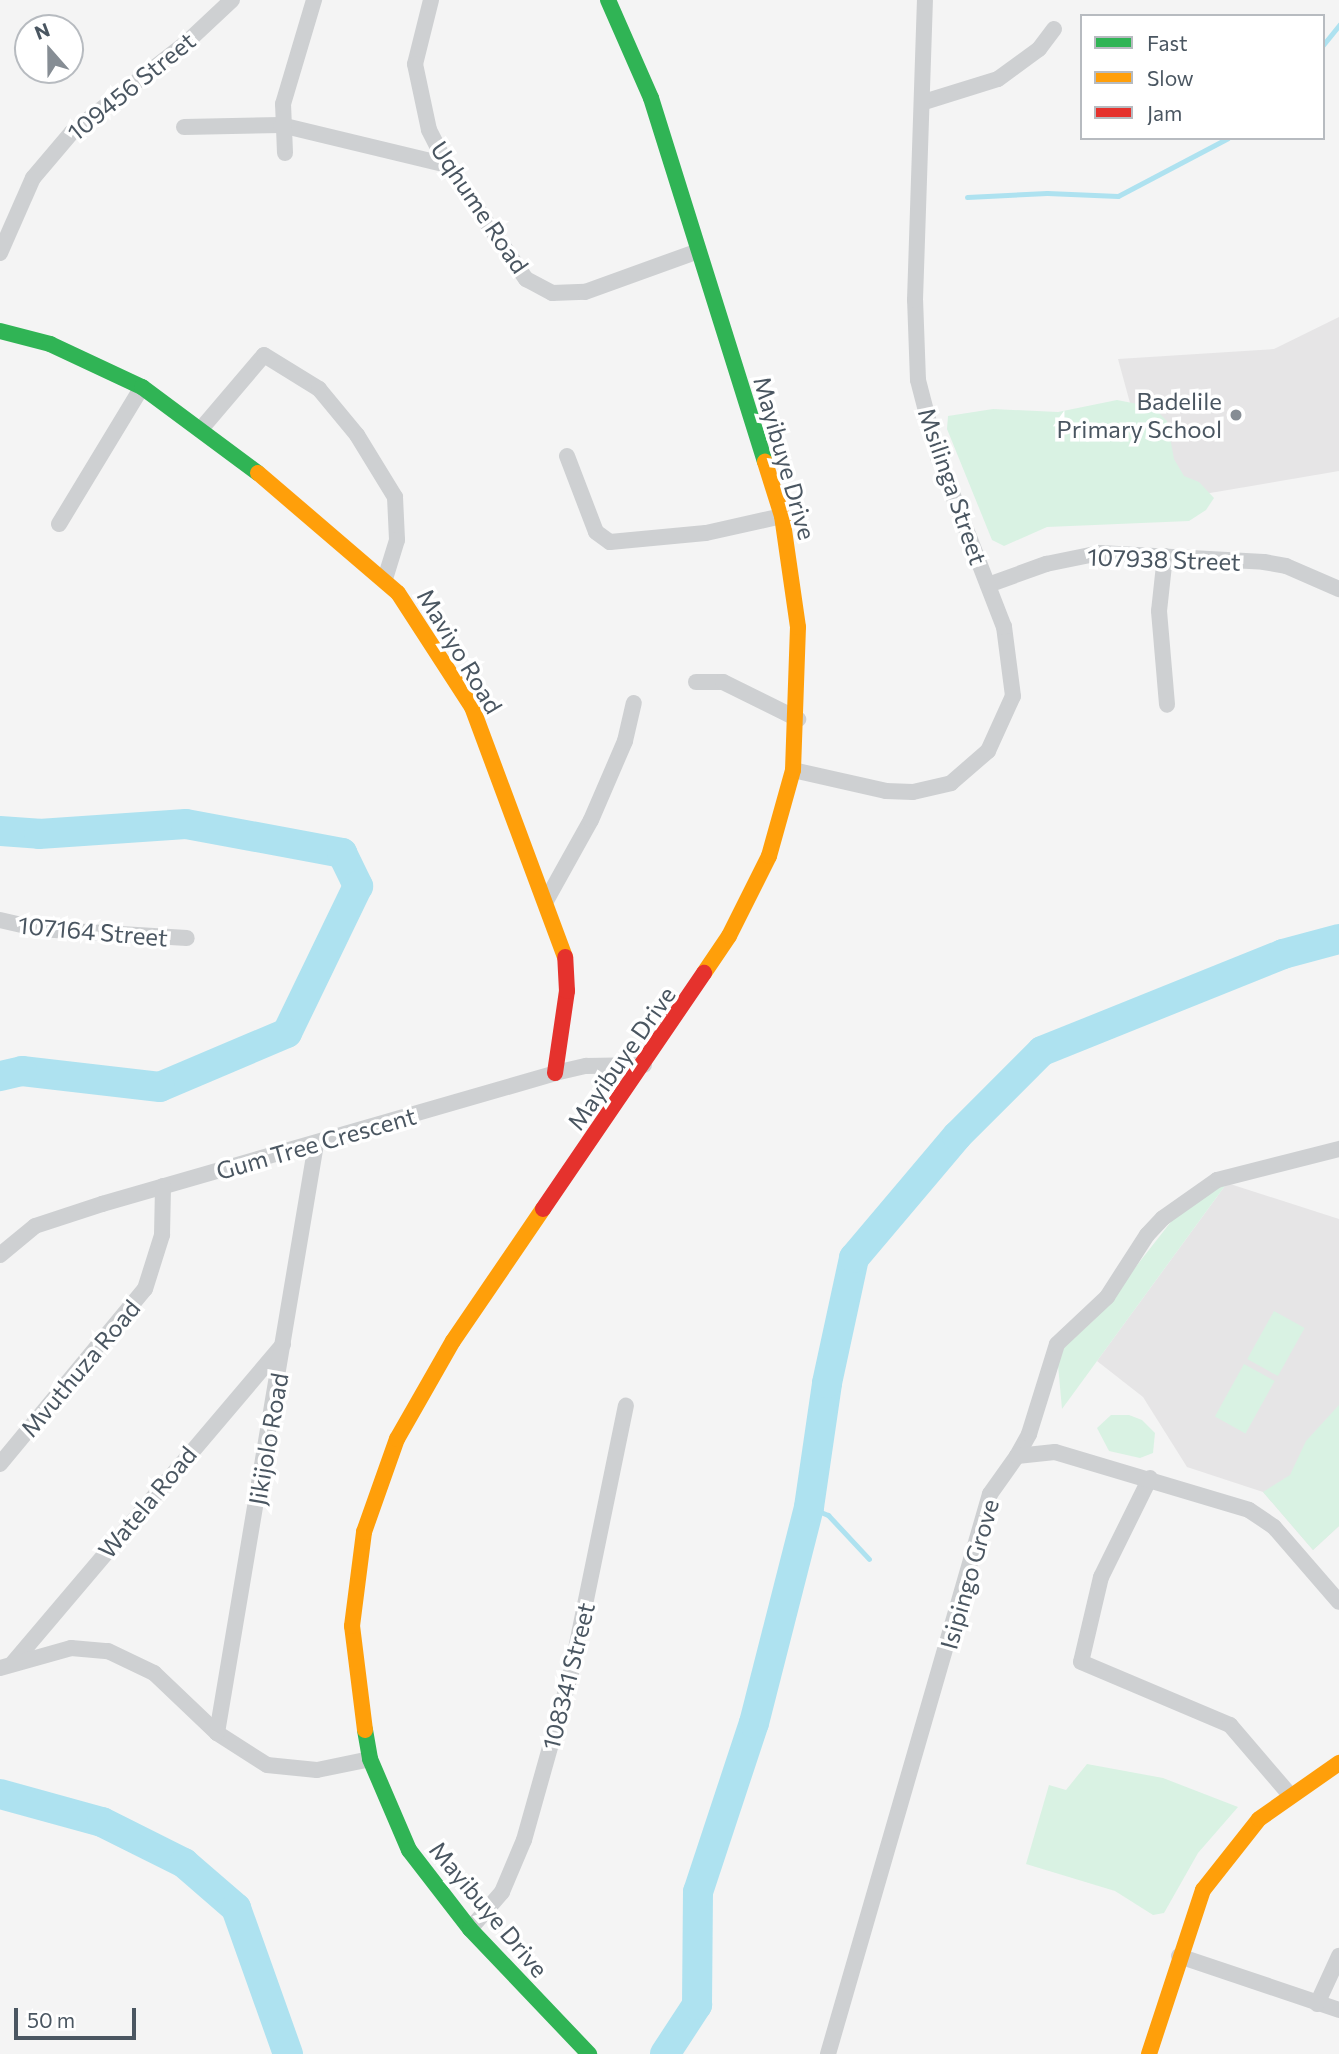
<!DOCTYPE html>
<html>
<head>
<meta charset="utf-8">
<style>
  body { margin:0 }
  #map { position:relative; width:1339px; height:2054px; overflow:hidden; background:#f4f4f4; font-family:Commissioner,sans-serif }
  div>[style] { position:absolute }
  [style*='--x'] { left:calc(var(--x)*1px); top:calc(var(--y)*1px); width:calc(var(--w)*1px); rotate:calc(var(--a)*1deg) }
  .education>* { inset:0; background:#e6e5e6 }
  .green>* { inset:0; background:#d9f2e3; transform-origin:0 0 }
  .stream>* { height:5px; margin:-2.5px; padding:0 2.5px; transform-origin:2.5px; border-radius:2.5px; background:#aee2f0 }
  .river>* { height:30px; margin:-15px; padding:0 15px; transform-origin:15px; border-radius:15px; background:#aee2f0 }
  .street>* { height:16px; margin:-8px; padding:0 8px; transform-origin:8px; border-radius:8px; background:#ced0d2 }
  .fast>* { height:16px; margin:-8px; padding:0 8px; transform-origin:8px; border-radius:8px; background:#30b455 }
  .slow>* { height:16px; margin:-8px; padding:0 8px; transform-origin:8px; border-radius:8px; background:#ff9f0a }
  .jam>* { height:16px; margin:-8px; padding:0 8px; transform-origin:8px; border-radius:8px; background:#e5322d }
  .dots>* { width:19px; height:19px; translate:-50% -50%; box-sizing:border-box; border:4px solid #fff; border-radius:50% }
  span { translate:-50% -50%; white-space:nowrap; text-align:center; line-height:1.15; -webkit-text-stroke:7px #fff; paint-order:stroke }
  .street-label { font-size:24px; color:#4a5661 }
  .poi-label { font-size:24px; color:#4a5661 }
  .right { translate:-100% -50%; text-align:right }
  .legend { position:absolute; left:1080px; top:14px; width:245px; height:126px; box-sizing:border-box; background:#fff; border:2px solid #b7bbc0; margin:0; padding:9px 12px; list-style:none; font-size:21px; color:#4a5661 }
  .legend li { display:flex; align-items:center; gap:14px; height:35px }
  .legend b { width:35px; border:2px solid #b7bbc0 }
  .north { position:absolute; left:14px; top:14px; width:70px; height:70px; box-sizing:border-box; background:#fff; border:2px solid #b7bbc0; border-radius:50%; rotate:339deg; font-size:19px; font-weight:700; line-height:28px; text-align:center; color:#4a5661 }
  .north::after { content:''; display:block; margin:auto; width:24px; height:32px; background:#868d94; clip-path:polygon(50% 0,100% 100%,50% 72%,0 100%) }
  .scale { position:absolute; left:14px; top:2008px; width:122px; height:32px; box-sizing:border-box; border:4px solid #4a5661; border-top:0; padding-left:9px; font-size:21px; line-height:24px; white-space:nowrap; color:#4a5661; -webkit-text-stroke:5px #fff; paint-order:stroke }
</style>
</head>
<body>
<div id="map">
  <div class="education">
    <i style="clip-path:polygon(1339px 317px,1339px 471px,1157px 502px,1118px 359px,1274px 349px)"></i>
    <i style="clip-path:polygon(1227px 1183px,1339px 1219px,1339px 1526px,1313px 1550px,1263px 1492px,1187px 1467px,1143px 1397px,1097px 1361px)"></i>
  </div>
  <div class="green">
    <i style="clip-path:polygon(1117px 400px,1153px 407px,1167px 421px,1174px 459px,1184px 476px,1199px 482px,1214px 498px,1206px 510px,1189px 521px,1047px 527px,1004px 546px,992px 540px,947px 429px,948px 416px,993px 409px,1058px 412px)"></i>
    <i style="clip-path:polygon(1227px 1183px,1062px 1409px,1057px 1354px,1094px 1320px,1181px 1209px)"></i>
    <i style="left:1274px;top:1311px;width:35px;height:55px;rotate:29deg"></i>
    <i style="left:1244px;top:1364px;width:35px;height:60px;rotate:29deg"></i>
    <i style="clip-path:polygon(1339px 1405px,1339px 1526px,1313px 1550px,1263px 1492px,1290px 1475px,1306px 1441px)"></i>
    <i style="clip-path:polygon(1111px 1415px,1129px 1415px,1142px 1420px,1155px 1433px,1153px 1453px,1140px 1458px,1109px 1451px,1097px 1428px)"></i>
    <i style="clip-path:polygon(1087px 1764px,1163px 1778px,1238px 1807px,1198px 1853px,1164px 1913px,1153px 1915px,1115px 1891px,1026px 1864px,1049px 1785px,1066px 1790px)"></i>
  </div>
  <div class="stream">
    <i style="--x:1323;--y:45;--w:26;--a:-51"></i>
    <i style="--x:967;--y:197;--w:80;--a:-2.9"></i>
    <i style="--x:1047;--y:193;--w:71;--a:2.4"></i>
    <i style="--x:1118;--y:196;--w:124;--a:-27.8"></i>
    <i style="--x:809;--y:1507;--w:21;--a:23"></i>
    <i style="--x:828;--y:1515;--w:60;--a:47"></i>
  </div>
  <div class="river">
    <i style="--x:0;--y:831;--w:39;--a:4"></i>
    <i style="--x:39;--y:834;--w:147;--a:-3.9"></i>
    <i style="--x:186;--y:824;--w:159;--a:10.5"></i>
    <i style="--x:342;--y:853;--w:37;--a:64"></i>
    <i style="--x:358;--y:886;--w:163;--a:115.8"></i>
    <i style="--x:287;--y:1033;--w:138;--a:157"></i>
    <i style="--x:160;--y:1087;--w:139;--a:-173.4"></i>
    <i style="--x:22;--y:1071;--w:23;--a:167"></i>
    <i style="--x:0;--y:1794;--w:106;--a:15.4"></i>
    <i style="--x:102;--y:1822;--w:92;--a:26.6"></i>
    <i style="--x:184;--y:1863;--w:69;--a:40.9"></i>
    <i style="--x:236;--y:1908;--w:155;--a:70.4"></i>
    <i style="--x:665;--y:2054;--w:59;--a:-56.9"></i>
    <i style="--x:697;--y:2005;--w:113;--a:-89.5"></i>
    <i style="--x:698;--y:1892;--w:178;--a:-71.7"></i>
    <i style="--x:754;--y:1723;--w:223;--a:-75.7"></i>
    <i style="--x:809;--y:1507;--w:125;--a:-81.7"></i>
    <i style="--x:827;--y:1383;--w:128;--a:-77.8"></i>
    <i style="--x:854;--y:1258;--w:160;--a:-49.8"></i>
    <i style="--x:957;--y:1136;--w:120;--a:-45"></i>
    <i style="--x:1042;--y:1051;--w:260;--a:-21.9"></i>
    <i style="--x:1283;--y:954;--w:58;--a:-15"></i>
  </div>
  <div class="street">
    <i style="--x:431;--y:0;--w:66;--a:104"></i>
    <i style="--x:415;--y:64;--w:67;--a:78"></i>
    <i style="--x:429;--y:130;--w:39;--a:63"></i>
    <i style="--x:447;--y:165;--w:139;--a:55.3"></i>
    <i style="--x:526;--y:279;--w:30;--a:28"></i>
    <i style="--x:552;--y:293;--w:33;--a:-2"></i>
    <i style="--x:585;--y:292;--w:120;--a:-19.9"></i>
    <i style="--x:924;--y:102;--w:77;--a:-17.3"></i>
    <i style="--x:998;--y:79;--w:51;--a:-36.2"></i>
    <i style="--x:1039;--y:49;--w:25;--a:-53"></i>
    <i style="--x:184;--y:127;--w:97;--a:-1.2"></i>
    <i style="--x:281;--y:125;--w:171;--a:13.5"></i>
    <i style="--x:285;--y:153;--w:49;--a:-92.3"></i>
    <i style="--x:283;--y:104;--w:109;--a:-73.4"></i>
    <i style="--x:0;--y:253;--w:82;--a:-66.3"></i>
    <i style="--x:33;--y:178;--w:60;--a:-49.7"></i>
    <i style="--x:72;--y:132;--w:145;--a:-38"></i>
    <i style="--x:186;--y:43;--w:63;--a:-43.1"></i>
    <i style="--x:201;--y:429;--w:97;--a:-49.6"></i>
    <i style="--x:264;--y:355;--w:65;--a:31.7"></i>
    <i style="--x:319;--y:389;--w:60;--a:50.4"></i>
    <i style="--x:357;--y:435;--w:73;--a:58.5"></i>
    <i style="--x:395;--y:497;--w:43;--a:87.3"></i>
    <i style="--x:397;--y:540;--w:41;--a:107.1"></i>
    <i style="--x:567;--y:456;--w:81;--a:69.1"></i>
    <i style="--x:596;--y:532;--w:17;--a:36"></i>
    <i style="--x:610;--y:542;--w:96;--a:-5.4"></i>
    <i style="--x:706;--y:533;--w:78;--a:-12.6"></i>
    <i style="--x:59;--y:524;--w:160;--a:-58.8"></i>
    <i style="--x:1165;--y:556;--w:55;--a:96.2"></i>
    <i style="--x:1159;--y:611;--w:94;--a:85.1"></i>
    <i style="--x:988;--y:585;--w:62;--a:-19.9"></i>
    <i style="--x:1046;--y:564;--w:55;--a:-11.5"></i>
    <i style="--x:1100;--y:553;--w:164;--a:3.1"></i>
    <i style="--x:1264;--y:562;--w:22;--a:10"></i>
    <i style="--x:1286;--y:566;--w:58;--a:23.5"></i>
    <i style="--x:696;--y:682;--w:27;--a:0"></i>
    <i style="--x:723;--y:682;--w:84;--a:26.3"></i>
    <i style="--x:793;--y:770;--w:95;--a:12.7"></i>
    <i style="--x:886;--y:791;--w:27;--a:2"></i>
    <i style="--x:913;--y:792;--w:39;--a:-13"></i>
    <i style="--x:951;--y:783;--w:49;--a:-40.9"></i>
    <i style="--x:988;--y:751;--w:60;--a:-65.6"></i>
    <i style="--x:1013;--y:696;--w:70;--a:-97.4"></i>
    <i style="--x:1004;--y:627;--w:182;--a:-111.2"></i>
    <i style="--x:938;--y:457;--w:80;--a:-104.6"></i>
    <i style="--x:918;--y:380;--w:80;--a:-92.1"></i>
    <i style="--x:915;--y:300;--w:300;--a:-88.1"></i>
    <i style="--x:547;--y:899;--w:90;--a:-60.9"></i>
    <i style="--x:591;--y:820;--w:86;--a:-66.7"></i>
    <i style="--x:625;--y:741;--w:39;--a:-77"></i>
    <i style="--x:0;--y:920;--w:39;--a:13"></i>
    <i style="--x:38;--y:929;--w:149;--a:3.5"></i>
    <i style="--x:0;--y:1255;--w:45;--a:-39.6"></i>
    <i style="--x:35;--y:1226;--w:71;--a:-18.2"></i>
    <i style="--x:102;--y:1204;--w:472;--a:-16.1"></i>
    <i style="--x:555;--y:1073;--w:32;--a:-13"></i>
    <i style="--x:586;--y:1066;--w:58;--a:-1"></i>
    <i style="--x:1017;--y:1456;--w:25;--a:-61"></i>
    <i style="--x:1029;--y:1434;--w:94;--a:-72.7"></i>
    <i style="--x:1057;--y:1344;--w:69;--a:-43.2"></i>
    <i style="--x:1107;--y:1297;--w:74;--a:-57.2"></i>
    <i style="--x:1147;--y:1235;--w:23;--a:-47"></i>
    <i style="--x:1163;--y:1218;--w:66;--a:-35.1"></i>
    <i style="--x:1217;--y:1180;--w:126;--a:-14.3"></i>
    <i style="--x:0;--y:1464;--w:227;--a:-50.4"></i>
    <i style="--x:145;--y:1289;--w:57;--a:-72.5"></i>
    <i style="--x:162;--y:1235;--w:49;--a:-88.8"></i>
    <i style="--x:1150;--y:1478;--w:110;--a:116.3"></i>
    <i style="--x:1101;--y:1577;--w:87;--a:103.2"></i>
    <i style="--x:1081;--y:1662;--w:162;--a:22.9"></i>
    <i style="--x:1230;--y:1725;--w:92;--a:49.4"></i>
    <i style="--x:12;--y:1664;--w:419;--a:-49.7"></i>
    <i style="--x:0;--y:1668;--w:74;--a:-15.7"></i>
    <i style="--x:71;--y:1648;--w:37;--a:5"></i>
    <i style="--x:108;--y:1651;--w:51;--a:25.6"></i>
    <i style="--x:154;--y:1673;--w:87;--a:43.6"></i>
    <i style="--x:217;--y:1733;--w:59;--a:32.6"></i>
    <i style="--x:267;--y:1765;--w:50;--a:5.7"></i>
    <i style="--x:317;--y:1770;--w:54;--a:-11.7"></i>
    <i style="--x:217;--y:1733;--w:597;--a:-80.46"></i>
    <i style="--x:470;--y:1929;--w:49;--a:-49.1"></i>
    <i style="--x:502;--y:1892;--w:56;--a:-67.1"></i>
    <i style="--x:524;--y:1840;--w:173;--a:-74.3"></i>
    <i style="--x:571;--y:1673;--w:273;--a:-78.4"></i>
    <i style="--x:1179;--y:1956;--w:169;--a:18.6"></i>
    <i style="--x:1317;--y:2004;--w:53;--a:-65.4"></i>
    <i style="--x:828;--y:2054;--w:583;--a:-73.87"></i>
    <i style="--x:990;--y:1494;--w:47;--a:-54.6"></i>
    <i style="--x:1017;--y:1456;--w:38;--a:-6"></i>
    <i style="--x:1055;--y:1452;--w:202;--a:16.6"></i>
    <i style="--x:1249;--y:1510;--w:30;--a:34"></i>
    <i style="--x:1274;--y:1527;--w:99;--a:49.1"></i>
  </div>
  <div class="fast">
    <i style="--x:608;--y:0;--w:107;--a:66.3"></i>
    <i style="--x:651;--y:98;--w:381;--a:72.6"></i>
    <i style="--x:0;--y:331;--w:52;--a:14.6"></i>
    <i style="--x:50;--y:344;--w:102;--a:25.1"></i>
    <i style="--x:142;--y:387;--w:144;--a:36.6"></i>
    <i style="--x:365;--y:1730;--w:29;--a:80"></i>
    <i style="--x:370;--y:1759;--w:99;--a:66.8"></i>
    <i style="--x:409;--y:1850;--w:100;--a:52.3"></i>
    <i style="--x:470;--y:1929;--w:173;--a:46.4"></i>
  </div>
  <div class="slow">
    <i style="--x:258;--y:473;--w:184;--a:40.6"></i>
    <i style="--x:398;--y:593;--w:136;--a:57"></i>
    <i style="--x:472;--y:707;--w:267;--a:69.6"></i>
    <i style="--x:704;--y:973;--w:45;--a:-56"></i>
    <i style="--x:729;--y:936;--w:89;--a:-63.4"></i>
    <i style="--x:769;--y:856;--w:89;--a:-74.4"></i>
    <i style="--x:793;--y:770;--w:143;--a:-88"></i>
    <i style="--x:798;--y:627;--w:112;--a:-98.2"></i>
    <i style="--x:782;--y:516;--w:57;--a:-107.5"></i>
    <i style="--x:365;--y:1730;--w:105;--a:-97.1"></i>
    <i style="--x:352;--y:1626;--w:95;--a:-82.7"></i>
    <i style="--x:364;--y:1532;--w:99;--a:-70.5"></i>
    <i style="--x:397;--y:1439;--w:113;--a:-60.3"></i>
    <i style="--x:453;--y:1341;--w:160;--a:-55.7"></i>
    <i style="--x:1149;--y:2054;--w:173;--a:-71.8"></i>
    <i style="--x:1203;--y:1890;--w:90;--a:-51.7"></i>
    <i style="--x:1259;--y:1819;--w:98;--a:-35"></i>
  </div>
  <div class="jam">
    <i style="--x:555;--y:1073;--w:83;--a:-81.7"></i>
    <i style="--x:567;--y:991;--w:34;--a:-93"></i>
    <i style="--x:543;--y:1209;--w:286;--a:-55.7"></i>
  </div>
  <div class="dots">
    <i style="left:1236px;top:415px;background:#868d94"></i>
  </div>
  <div class="street-label">
    <span style="left:131px;top:86px;rotate:-39deg">109456 Street</span>
    <span style="left:480px;top:207px;rotate:56deg">Uqhume Road</span>
    <span style="left:785px;top:458px;rotate:74deg">Mayibuye Drive</span>
    <span style="left:953px;top:486px;rotate:71deg">Msilinga Street</span>
    <span style="left:1164px;top:559px;rotate:2deg">107938 Street</span>
    <span style="left:460px;top:651px;rotate:59deg">Maviyo Road</span>
    <span style="left:93px;top:931px;rotate:5deg">107164 Street</span>
    <span style="left:621px;top:1058px;rotate:-55deg">Mayibuye Drive</span>
    <span style="left:316px;top:1143px;rotate:-16deg">Gum Tree Crescent</span>
    <span style="left:80px;top:1368px;rotate:-50deg">Mvuthuza Road</span>
    <span style="left:268px;top:1439px;rotate:-80deg">Jikijolo Road</span>
    <span style="left:147px;top:1502px;rotate:-50deg">Watela Road</span>
    <span style="left:969px;top:1574px;rotate:-74deg">Isipingo Grove</span>
    <span style="left:568px;top:1676px;rotate:-76deg">108341 Street</span>
    <span style="left:489px;top:1909px;rotate:50deg">Mayibuye Drive</span>
  </div>
  <div class="poi-label">
    <span class="right" style="left:1222px;top:415px">Badelile<br>Primary School</span>
  </div>
  <ul class="legend">
  <li><b style="height:9px;background:#30b455"></b>Fast</li>
  <li><b style="height:9px;background:#ff9f0a"></b>Slow</li>
  <li><b style="height:9px;background:#e5322d"></b>Jam</li>
  </ul>
  <div class="north">N</div>
  <div class="scale">50 m</div>
</div>
</body>
</html>
